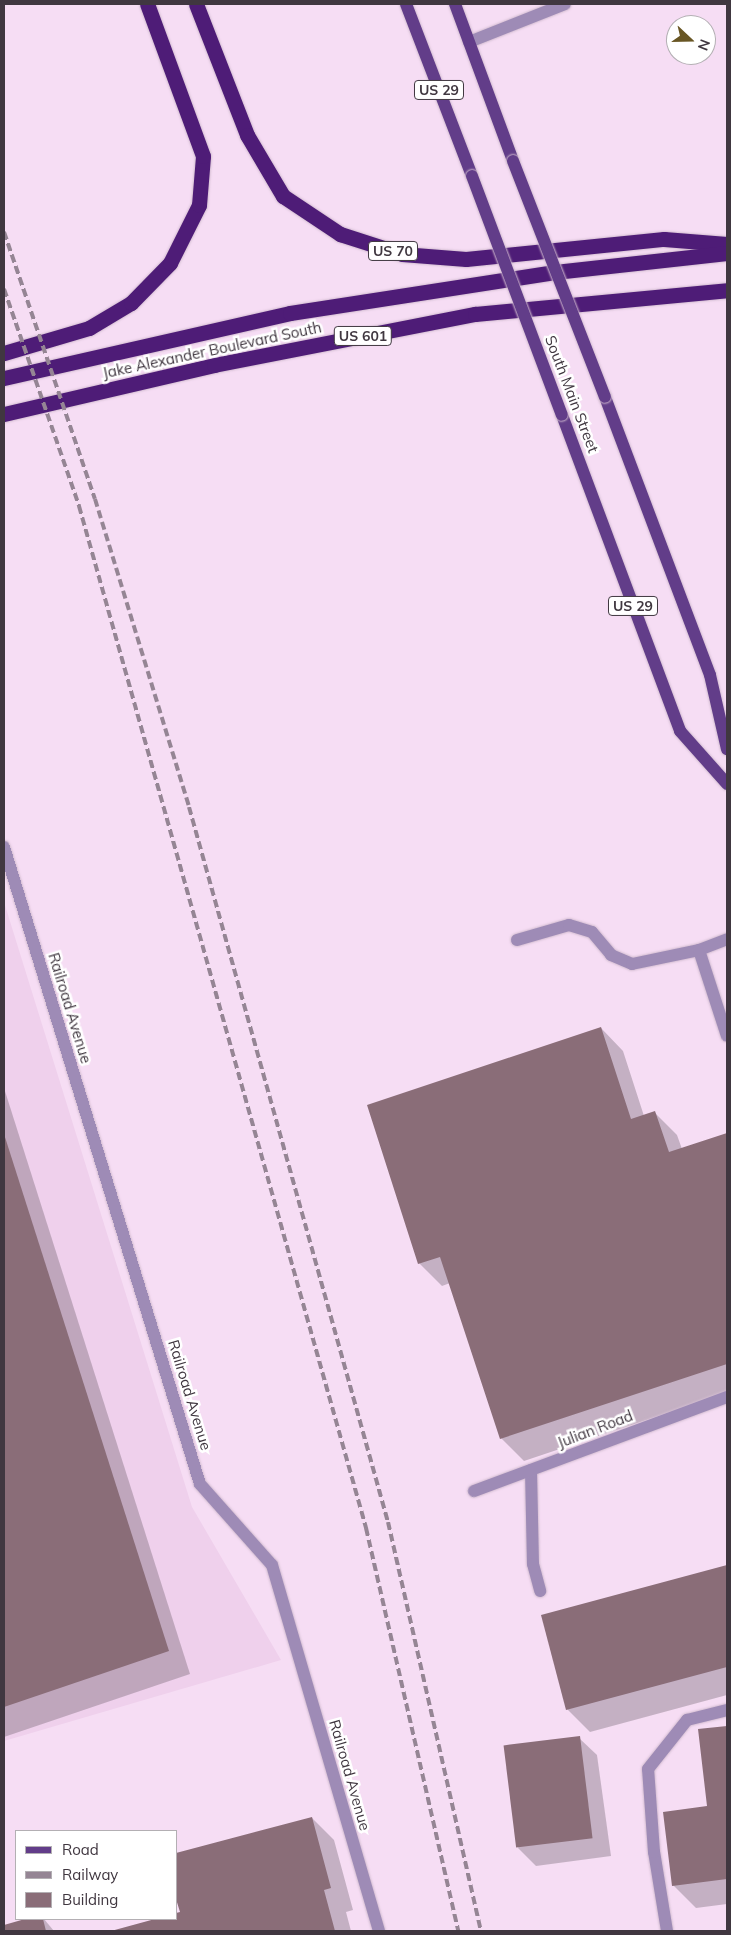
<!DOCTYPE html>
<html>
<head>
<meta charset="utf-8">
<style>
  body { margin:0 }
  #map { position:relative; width:731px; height:1935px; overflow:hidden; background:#f6ddf4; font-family:Mulish,sans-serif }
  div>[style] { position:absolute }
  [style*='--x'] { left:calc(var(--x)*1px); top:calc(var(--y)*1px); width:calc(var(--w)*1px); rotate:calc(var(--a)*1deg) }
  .built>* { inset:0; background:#efd0ec }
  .shadow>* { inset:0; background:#0003 }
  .building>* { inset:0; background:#8a6d78; transform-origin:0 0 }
  .roads { filter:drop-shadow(0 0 1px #d2bcd0) drop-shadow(0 0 1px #d2bcd0) }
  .minor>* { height:12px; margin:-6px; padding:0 6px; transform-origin:6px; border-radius:6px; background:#9e8bb6 }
  .major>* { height:12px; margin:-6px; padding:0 6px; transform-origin:6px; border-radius:6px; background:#623d89 }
  .highway>* { height:15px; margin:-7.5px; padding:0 7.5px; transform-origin:7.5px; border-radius:7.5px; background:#4e1c77 }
  .rail>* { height:4px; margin-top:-2px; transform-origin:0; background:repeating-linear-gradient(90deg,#958594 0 8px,transparent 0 12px) }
  .bridges { filter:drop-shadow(0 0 1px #d2bcd0) drop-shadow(0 0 1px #d2bcd0) }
  .major-bridge>* { height:12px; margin:-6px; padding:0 6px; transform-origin:6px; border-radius:6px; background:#623d89 }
  span { translate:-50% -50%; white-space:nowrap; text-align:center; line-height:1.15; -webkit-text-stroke:5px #fff; paint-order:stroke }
  .shield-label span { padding:1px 4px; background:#fff; border:1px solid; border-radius:4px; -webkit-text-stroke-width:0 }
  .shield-label { font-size:14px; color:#403740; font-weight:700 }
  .street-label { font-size:15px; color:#403740 }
  .frame { position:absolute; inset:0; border:5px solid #403740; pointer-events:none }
  .legend { position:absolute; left:15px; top:1830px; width:162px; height:90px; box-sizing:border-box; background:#fff; border:1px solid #b3afb3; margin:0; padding:6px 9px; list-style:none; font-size:15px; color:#403740 }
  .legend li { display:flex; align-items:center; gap:10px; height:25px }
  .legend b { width:25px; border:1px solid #b3afb3 }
  .north { position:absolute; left:666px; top:15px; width:50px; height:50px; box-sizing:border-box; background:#fff; border:1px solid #b3afb3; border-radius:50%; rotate:111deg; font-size:14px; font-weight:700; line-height:20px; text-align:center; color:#403740 }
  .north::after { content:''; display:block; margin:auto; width:18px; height:22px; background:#685624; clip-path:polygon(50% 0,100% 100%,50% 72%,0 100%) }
</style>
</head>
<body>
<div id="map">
  <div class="built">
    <i style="clip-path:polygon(4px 902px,192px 1507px,281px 1660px,4px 1741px)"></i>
  </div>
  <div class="shadow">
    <i style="clip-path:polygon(601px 1028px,623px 1051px,644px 1116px,655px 1113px,677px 1135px,682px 1149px,727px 1135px,727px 1393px,524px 1461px,501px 1438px,450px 1283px,442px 1286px,419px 1263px)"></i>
    <i style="clip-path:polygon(4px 1088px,190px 1674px,4px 1737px)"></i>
    <i style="clip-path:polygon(727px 1566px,727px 1695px,590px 1732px,567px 1709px,543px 1616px)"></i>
    <i style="clip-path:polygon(727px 1727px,727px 1904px,696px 1908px,673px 1885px,709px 1808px,699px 1731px)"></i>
    <i style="clip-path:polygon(579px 1738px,597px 1755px,611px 1856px,536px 1866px,518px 1848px)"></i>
    <i style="clip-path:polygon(312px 1818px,334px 1840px,353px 1910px,346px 1912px,351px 1931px,114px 1931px,159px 1919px,176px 1919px)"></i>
    <i style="clip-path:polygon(29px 1919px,44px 1919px,54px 1931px,4px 1931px,4px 1926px)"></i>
  </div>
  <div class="building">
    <i style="clip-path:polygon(601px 1027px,631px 1119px,655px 1111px,669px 1152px,727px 1133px,727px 1364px,500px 1439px,440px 1257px,418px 1264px,367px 1105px)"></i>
    <i style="clip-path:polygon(4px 1134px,169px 1651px,4px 1707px)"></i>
    <i style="clip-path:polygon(727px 1565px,727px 1667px,566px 1710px,541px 1615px)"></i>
    <i style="clip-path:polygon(727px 1726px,727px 1879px,672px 1886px,663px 1812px,707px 1806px,698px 1729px)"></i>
    <i style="left:580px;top:1736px;width:103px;height:77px;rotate:83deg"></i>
    <i style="clip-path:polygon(312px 1817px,331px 1888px,324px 1890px,335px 1931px,111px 1931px,155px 1919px,176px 1919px,176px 1913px,180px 1912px,176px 1899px,176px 1853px)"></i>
    <i style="clip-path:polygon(25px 1919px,43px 1919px,46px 1931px,4px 1931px,4px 1925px)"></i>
  </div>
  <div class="roads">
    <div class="minor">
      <i style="--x:469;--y:42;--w:103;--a:-21.6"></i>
      <i style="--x:4;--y:847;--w:666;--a:72.9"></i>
      <i style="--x:200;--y:1484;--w:108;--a:48.4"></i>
      <i style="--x:272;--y:1565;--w:381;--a:73.7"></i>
      <i style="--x:517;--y:940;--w:54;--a:-16.1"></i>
      <i style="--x:569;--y:925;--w:24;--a:17"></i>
      <i style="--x:592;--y:932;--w:30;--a:50"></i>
      <i style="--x:611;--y:955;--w:23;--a:23"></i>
      <i style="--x:632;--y:964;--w:68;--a:-11.8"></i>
      <i style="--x:699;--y:950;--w:30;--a:-21"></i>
      <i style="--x:699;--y:950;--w:90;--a:72"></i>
      <i style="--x:531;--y:1470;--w:94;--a:88.8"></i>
      <i style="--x:533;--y:1564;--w:28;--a:75"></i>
      <i style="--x:474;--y:1491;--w:270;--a:-20.4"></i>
      <i style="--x:667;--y:1931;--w:80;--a:-99.3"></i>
      <i style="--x:654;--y:1852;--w:83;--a:-94.1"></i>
      <i style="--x:648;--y:1769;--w:63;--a:-51.5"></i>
      <i style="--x:687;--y:1720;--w:41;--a:-14"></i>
    </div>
    <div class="major">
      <i style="--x:406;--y:4;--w:184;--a:69"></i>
      <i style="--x:455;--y:4;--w:167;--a:69.7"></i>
      <i style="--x:605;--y:397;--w:297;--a:69.3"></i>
      <i style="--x:710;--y:675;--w:76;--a:77.1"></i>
      <i style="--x:562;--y:415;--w:337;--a:69.5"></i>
      <i style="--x:680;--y:731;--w:71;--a:48.4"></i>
    </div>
    <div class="highway">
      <i style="--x:196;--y:4;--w:141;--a:68.7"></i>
      <i style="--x:247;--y:135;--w:71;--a:59.5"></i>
      <i style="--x:283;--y:196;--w:69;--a:33.7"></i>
      <i style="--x:340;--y:234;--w:65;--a:17.9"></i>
      <i style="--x:402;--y:254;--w:64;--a:4.5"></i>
      <i style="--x:466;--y:259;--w:199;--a:-5.8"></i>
      <i style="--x:664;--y:239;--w:63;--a:4.5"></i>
      <i style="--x:4;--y:353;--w:89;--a:-16.4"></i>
      <i style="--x:89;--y:328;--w:49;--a:-30.8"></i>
      <i style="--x:131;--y:303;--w:56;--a:-45.7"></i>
      <i style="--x:170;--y:263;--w:65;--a:-63.4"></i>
      <i style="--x:199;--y:205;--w:49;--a:-85.3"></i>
      <i style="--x:203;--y:156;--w:162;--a:-110.2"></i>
      <i style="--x:4;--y:378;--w:293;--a:-12.8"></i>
      <i style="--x:290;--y:313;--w:268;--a:-8.8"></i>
      <i style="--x:555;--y:272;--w:173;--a:-6.3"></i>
      <i style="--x:4;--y:414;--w:216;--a:-13.1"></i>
      <i style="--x:214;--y:365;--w:266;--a:-11.1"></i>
      <i style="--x:475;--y:314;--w:253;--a:-5.4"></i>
    </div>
  </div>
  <div class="rail">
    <i style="--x:4;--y:232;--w:282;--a:71.2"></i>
    <i style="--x:95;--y:499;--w:322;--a:73"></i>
    <i style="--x:189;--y:807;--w:742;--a:74.45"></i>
    <i style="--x:388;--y:1522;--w:419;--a:77.2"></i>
    <i style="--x:4;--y:289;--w:230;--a:70.9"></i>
    <i style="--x:79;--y:506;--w:1062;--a:74.31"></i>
    <i style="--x:366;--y:1528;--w:413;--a:77.1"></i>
  </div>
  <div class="bridges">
    <div class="major-bridge">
      <i style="--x:513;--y:161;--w:253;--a:68.7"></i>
      <i style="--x:472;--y:176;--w:255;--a:69.4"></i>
    </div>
  </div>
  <div class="shield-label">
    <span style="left:439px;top:90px">US 29</span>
    <span style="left:393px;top:251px">US 70</span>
    <span style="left:363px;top:336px">US 601</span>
    <span style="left:633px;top:606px">US 29</span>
  </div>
  <div class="street-label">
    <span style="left:212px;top:350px;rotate:-12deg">Jake Alexander Boulevard South</span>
    <span style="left:572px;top:394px;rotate:69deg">South Main Street</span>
    <span style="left:70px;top:1008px;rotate:73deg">Railroad Avenue</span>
    <span style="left:190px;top:1395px;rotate:73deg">Railroad Avenue</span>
    <span style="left:595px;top:1429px;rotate:-21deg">Julian Road</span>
    <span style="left:350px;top:1775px;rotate:74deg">Railroad Avenue</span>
  </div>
  <div class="frame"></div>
  <ul class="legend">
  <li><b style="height:6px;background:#623d89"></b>Road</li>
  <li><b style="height:6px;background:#958594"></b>Railway</li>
  <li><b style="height:14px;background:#8a6d78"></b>Building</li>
  </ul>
  <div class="north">N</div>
</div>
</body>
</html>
